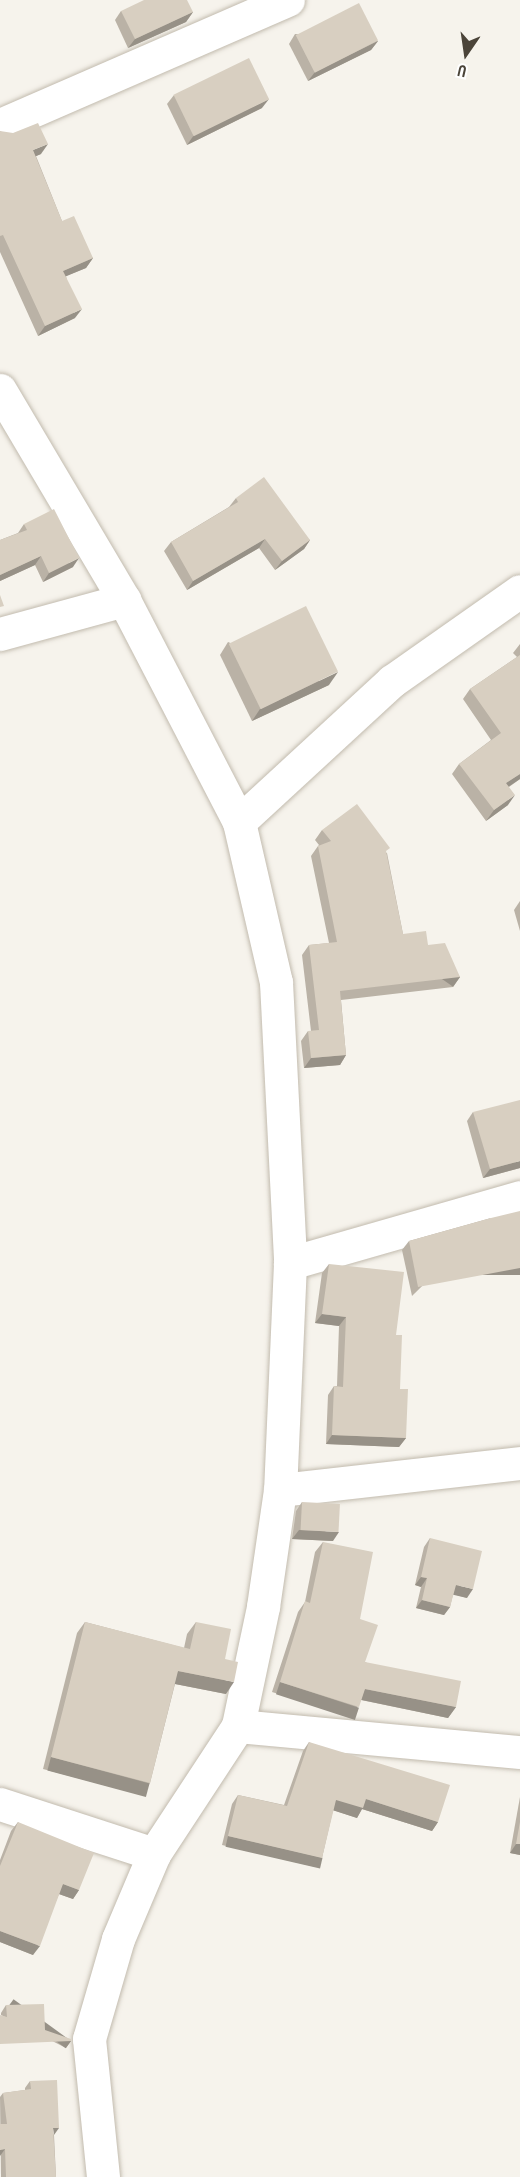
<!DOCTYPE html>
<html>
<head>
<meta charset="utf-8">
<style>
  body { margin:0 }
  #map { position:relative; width:520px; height:2177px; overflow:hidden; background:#f6f3ec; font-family:"PT Sans Narrow",sans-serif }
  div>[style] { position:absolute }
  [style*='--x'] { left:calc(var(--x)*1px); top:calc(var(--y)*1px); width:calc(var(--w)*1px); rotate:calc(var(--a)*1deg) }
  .roads { filter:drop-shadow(0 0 2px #c2bbae) drop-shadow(0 0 2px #c2bbae) }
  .minor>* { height:33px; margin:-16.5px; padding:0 16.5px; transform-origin:16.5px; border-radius:16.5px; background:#fff }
  .wall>* { inset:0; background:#bab2a6 }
  .shaded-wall>* { inset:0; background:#979187; transform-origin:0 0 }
  .building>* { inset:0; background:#d8cfc1; transform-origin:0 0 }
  span { translate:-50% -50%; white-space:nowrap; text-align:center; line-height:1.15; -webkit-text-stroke:5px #fff; paint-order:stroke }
  .north { position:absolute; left:436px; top:24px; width:60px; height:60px; -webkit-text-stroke:4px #fff; paint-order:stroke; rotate:193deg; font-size:16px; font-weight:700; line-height:24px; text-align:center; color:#4b4439 }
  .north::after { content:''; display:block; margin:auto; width:21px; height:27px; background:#4b4439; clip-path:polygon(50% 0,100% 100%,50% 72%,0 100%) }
</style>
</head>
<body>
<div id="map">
  <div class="roads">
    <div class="minor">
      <i style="--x:0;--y:125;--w:314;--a:-23.5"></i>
      <i style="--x:0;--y:390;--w:244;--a:59.4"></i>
      <i style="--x:124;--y:600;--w:250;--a:62.6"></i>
      <i style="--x:239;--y:822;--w:164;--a:77"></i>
      <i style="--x:276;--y:982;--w:281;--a:87.1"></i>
      <i style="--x:290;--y:1263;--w:227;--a:92.5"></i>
      <i style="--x:280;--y:1490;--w:118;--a:98.3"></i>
      <i style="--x:263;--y:1607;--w:122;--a:101.9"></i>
      <i style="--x:238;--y:1726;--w:153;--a:123.3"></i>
      <i style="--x:154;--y:1854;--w:92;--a:113"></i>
      <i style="--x:118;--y:1939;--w:104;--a:106.2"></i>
      <i style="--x:89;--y:2039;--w:139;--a:84.2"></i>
      <i style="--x:0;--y:634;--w:129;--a:-15.3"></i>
      <i style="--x:239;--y:822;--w:208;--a:-42.7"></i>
      <i style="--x:392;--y:681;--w:156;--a:-35.1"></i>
      <i style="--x:290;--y:1263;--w:239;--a:-16"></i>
      <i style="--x:280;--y:1490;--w:242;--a:-6.4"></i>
      <i style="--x:238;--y:1726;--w:283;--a:5.3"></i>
      <i style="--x:0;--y:1804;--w:162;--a:18"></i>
    </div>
  </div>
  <div class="wall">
    <i style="clip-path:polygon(121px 11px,193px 12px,186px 22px,128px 48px,115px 20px)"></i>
    <i style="clip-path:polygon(295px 34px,378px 41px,371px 50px,308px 81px,289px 44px)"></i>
    <i style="clip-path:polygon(174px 95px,262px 108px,187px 145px,167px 104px)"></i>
    <i style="clip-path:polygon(0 131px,41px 154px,36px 156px,62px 221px,93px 258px,86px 268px,66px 276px,75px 318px,38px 336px,0 252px)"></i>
    <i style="clip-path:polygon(236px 498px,310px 540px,304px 549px,275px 570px,259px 548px,187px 590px,164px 551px,171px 542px,229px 507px)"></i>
    <i style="clip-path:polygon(24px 524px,73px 567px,43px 582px,35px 565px,0 581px,0 540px,18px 533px)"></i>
    <i style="clip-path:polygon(228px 642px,329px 685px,252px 721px,220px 655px)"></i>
    <i style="clip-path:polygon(520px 644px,520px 779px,509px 787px,508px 805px,486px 821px,452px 774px,459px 764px,491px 740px,463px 699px,470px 689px,517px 657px,513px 653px)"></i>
    <i style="clip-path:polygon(322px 830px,387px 853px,403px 934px,428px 945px,460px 977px,453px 987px,341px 1000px,346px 1055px,340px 1065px,304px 1068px,301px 1041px,308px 1031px,311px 1031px,302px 955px,309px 945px,329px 943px,311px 856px,318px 846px,319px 845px,315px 840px)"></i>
    <i style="clip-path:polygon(520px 901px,520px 931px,514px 910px)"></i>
    <i style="clip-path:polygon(473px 1112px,520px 1168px,483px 1178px,467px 1121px)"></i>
    <i style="clip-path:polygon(491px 1218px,412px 1296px,402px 1250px,409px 1241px)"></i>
    <i style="clip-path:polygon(329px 1264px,396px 1335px,400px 1389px,406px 1438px,399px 1447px,326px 1444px,328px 1395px,334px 1386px,337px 1386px,339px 1326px,315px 1323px,322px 1273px)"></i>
    <i style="clip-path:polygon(302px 1502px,333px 1541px,292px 1539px,296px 1511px)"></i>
    <i style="clip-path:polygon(430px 1538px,467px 1598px,453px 1594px,450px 1607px,444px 1615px,416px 1608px,421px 1587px,415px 1585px,424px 1547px)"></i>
    <i style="clip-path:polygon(323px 1542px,360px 1619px,365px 1662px,456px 1707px,448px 1718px,361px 1700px,352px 1717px,272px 1692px,298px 1612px,305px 1602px,315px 1552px)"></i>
    <i style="clip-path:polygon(85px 1622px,184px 1648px,187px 1634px,196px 1622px,225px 1659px,226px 1694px,175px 1684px,150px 1783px,142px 1795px,43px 1769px,77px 1633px)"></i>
    <i style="clip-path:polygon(309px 1742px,438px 1822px,432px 1831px,362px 1809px,357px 1818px,333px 1810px,322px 1858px,316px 1867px,222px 1845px,232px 1804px,238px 1795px,284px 1805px,303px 1751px)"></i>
    <i style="clip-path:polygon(520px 1797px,520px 1855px,510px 1853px)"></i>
    <i style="clip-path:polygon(18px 1822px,79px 1890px,73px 1899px,59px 1894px,33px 1955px,0 1942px,0 1860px,11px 1831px)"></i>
    <i style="clip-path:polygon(6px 2005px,45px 2030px,71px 2041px,66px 2048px,1px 2015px,1px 2013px)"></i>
    <i style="clip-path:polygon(30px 2081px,54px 2135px,56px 2177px,1px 2177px,0 2097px,3px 2093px,25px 2090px,25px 2088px)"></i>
  </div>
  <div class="shaded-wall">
    <i style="clip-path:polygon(193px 12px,186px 22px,128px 48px,135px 39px)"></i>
    <i style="clip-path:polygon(378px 41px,371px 50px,308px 81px,315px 72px)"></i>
    <i style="clip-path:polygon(269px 99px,262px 108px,187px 145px,194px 135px)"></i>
    <i style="clip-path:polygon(48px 144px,41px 154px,27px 160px,33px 150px)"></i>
    <i style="clip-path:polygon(93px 258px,86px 268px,57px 280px,63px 271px)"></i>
    <i style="clip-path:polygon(82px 309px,75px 318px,38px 336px,45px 326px)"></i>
    <i style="clip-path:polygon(265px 539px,259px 548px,187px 590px,193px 581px)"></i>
    <i style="clip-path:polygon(310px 540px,304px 549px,275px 570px,282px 561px)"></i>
    <i style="clip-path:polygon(41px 556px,35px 565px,0 581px,0 575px)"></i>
    <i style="clip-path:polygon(79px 558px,73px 567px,43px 582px,49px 573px)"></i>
    <i style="clip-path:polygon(338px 672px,329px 685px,252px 721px,260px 709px)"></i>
    <i style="clip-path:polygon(520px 774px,520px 779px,499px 793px,506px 783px)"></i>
    <i style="clip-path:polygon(515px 795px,508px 805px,486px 821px,494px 810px)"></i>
    <i style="left:460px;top:977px;width:12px;height:121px;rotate:125deg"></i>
    <i style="clip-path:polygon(346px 1055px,340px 1065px,304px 1068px,311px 1058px)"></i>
    <i style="clip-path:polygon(520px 1161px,520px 1168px,483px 1178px,490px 1169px)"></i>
    <i style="left:520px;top:1267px;width:8px;height:104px;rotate:90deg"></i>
    <i style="clip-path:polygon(322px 1314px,346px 1317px,339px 1326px,315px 1323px)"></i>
    <i style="clip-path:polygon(332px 1435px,406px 1438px,399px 1447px,326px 1444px)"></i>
    <i style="clip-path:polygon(299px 1530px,339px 1532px,333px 1541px,292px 1539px)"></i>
    <i style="clip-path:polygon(421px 1577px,427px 1578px,421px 1587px,415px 1585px)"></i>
    <i style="clip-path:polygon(456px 1585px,473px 1589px,467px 1598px,450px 1594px)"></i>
    <i style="clip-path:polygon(422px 1600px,450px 1607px,444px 1615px,416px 1608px)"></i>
    <i style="clip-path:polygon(178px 1671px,234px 1682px,226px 1694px,170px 1683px)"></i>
    <i style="left:280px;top:1682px;width:83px;height:13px;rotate:18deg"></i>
    <i style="clip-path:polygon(365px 1689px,456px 1707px,448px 1718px,357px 1699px)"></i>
    <i style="left:51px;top:1757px;width:102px;height:14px;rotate:15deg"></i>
    <i style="clip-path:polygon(366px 1799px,438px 1822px,432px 1831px,362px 1809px,357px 1818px,329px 1809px,336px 1800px)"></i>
    <i style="left:228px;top:1836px;width:97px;height:11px;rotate:13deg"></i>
    <i style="clip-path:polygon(516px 1844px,520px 1844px,520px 1855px,510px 1853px)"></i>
    <i style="clip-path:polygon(63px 1884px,79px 1890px,73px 1899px,56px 1893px)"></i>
    <i style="clip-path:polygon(0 1931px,40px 1946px,33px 1955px,0 1942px)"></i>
    <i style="left:71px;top:2041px;width:9px;height:71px;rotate:126deg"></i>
    <i style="clip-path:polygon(53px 2128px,59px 2128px,54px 2135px)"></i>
    <i style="clip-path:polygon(5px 2149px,0 2156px,0 2150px)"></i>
  </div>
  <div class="building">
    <i style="clip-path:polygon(144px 0,187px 0,193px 12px,135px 39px,121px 11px)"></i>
    <i style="left:359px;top:3px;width:42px;height:71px;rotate:63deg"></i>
    <i style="left:249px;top:58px;width:46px;height:84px;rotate:64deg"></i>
    <i style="clip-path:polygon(38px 123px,48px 144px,33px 150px,62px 221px,74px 216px,93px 258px,63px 271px,82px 309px,45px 326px,3px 235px,0 236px,0 131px,13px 133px)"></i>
    <i style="clip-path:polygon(264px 477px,310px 540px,282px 561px,265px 539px,193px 581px,171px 542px,238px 502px,236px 498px)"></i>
    <i style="clip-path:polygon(54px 509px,79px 558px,49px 573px,41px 556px,0 575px,0 540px,27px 530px,24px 524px)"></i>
    <i style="clip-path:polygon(0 595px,4px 606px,0 607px)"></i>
    <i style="left:306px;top:606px;width:73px;height:86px;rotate:64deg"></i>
    <i style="clip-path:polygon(520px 655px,520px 774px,506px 783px,515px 795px,494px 810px,459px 764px,501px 733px,470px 689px)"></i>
    <i style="clip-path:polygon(357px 804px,390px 848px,386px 851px,403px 934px,426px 931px,428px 945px,445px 943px,460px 977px,340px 991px,346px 1055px,311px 1058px,308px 1031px,319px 1030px,309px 945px,337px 942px,318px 846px,331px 841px,322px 830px)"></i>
    <i style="clip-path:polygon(520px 1100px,520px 1161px,490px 1169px,473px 1112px)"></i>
    <i style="clip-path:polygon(520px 1211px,520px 1268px,418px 1287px,409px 1241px,491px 1218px)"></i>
    <i style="clip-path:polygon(329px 1264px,404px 1272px,396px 1335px,402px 1335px,400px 1389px,408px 1389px,406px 1438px,332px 1435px,334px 1386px,343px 1387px,346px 1317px,322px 1314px)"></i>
    <i style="left:302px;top:1502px;width:38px;height:28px;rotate:3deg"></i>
    <i style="clip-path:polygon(430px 1538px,482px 1551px,473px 1589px,456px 1585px,450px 1607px,422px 1600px,427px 1578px,421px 1577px)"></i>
    <i style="clip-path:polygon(323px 1542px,373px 1552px,360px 1619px,378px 1625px,365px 1662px,461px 1681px,456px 1707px,365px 1689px,359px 1707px,280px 1682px,305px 1601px,310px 1603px)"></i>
    <i style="clip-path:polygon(85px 1622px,190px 1649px,196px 1622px,231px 1629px,225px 1659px,238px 1662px,234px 1682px,178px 1671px,150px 1783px,51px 1757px)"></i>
    <i style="clip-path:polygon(309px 1742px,450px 1785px,438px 1822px,366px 1799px,363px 1808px,336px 1800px,322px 1858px,228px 1836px,238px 1795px,287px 1806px)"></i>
    <i style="clip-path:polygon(18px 1822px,94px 1853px,79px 1890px,63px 1884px,40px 1946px,0 1931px,0 1866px)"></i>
    <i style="clip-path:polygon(520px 1822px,520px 1844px,516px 1844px)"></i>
    <i style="clip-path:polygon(44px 2004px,45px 2030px,71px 2039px,71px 2041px,0 2044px,0 2015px,7px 2017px,6px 2005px)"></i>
    <i style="clip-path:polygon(57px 2080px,59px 2128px,53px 2128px,56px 2177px,6px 2177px,5px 2149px,0 2150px,0 2124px,7px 2124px,3px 2093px,31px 2089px,30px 2081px)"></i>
  </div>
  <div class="north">U</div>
</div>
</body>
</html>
